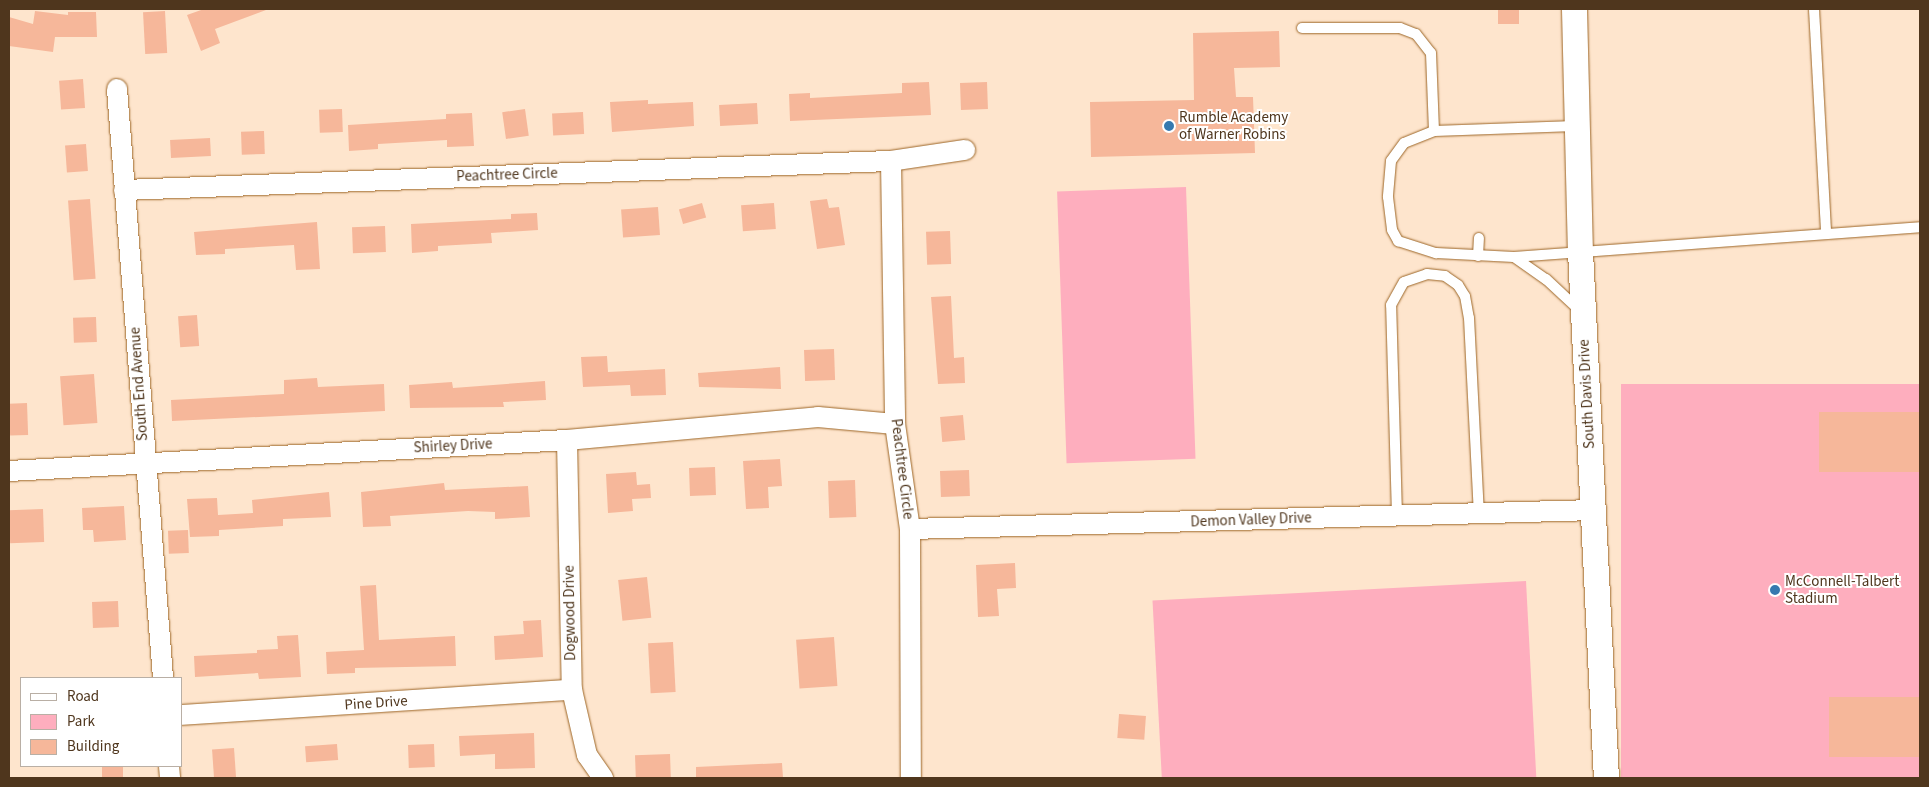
<!DOCTYPE html>
<html>
<head>
<meta charset="utf-8">
<style>
  body { margin:0 }
  #map { position:relative; width:1929px; height:787px; overflow:hidden; background:#fee5cd; font-family:"Source Sans 3",sans-serif }
  div>[style] { position:absolute }
  [style*='--x'] { left:calc(var(--x)*1px); top:calc(var(--y)*1px); width:calc(var(--w)*1px); rotate:calc(var(--a)*1deg) }
  .green>* { inset:0; background:#feaebe; transform-origin:0 0 }
  .building>* { inset:0; background:#f6b79a; transform-origin:0 0 }
  .roads { filter:drop-shadow(0 0 1px #9d6627) drop-shadow(0 0 1px #9d6627) }
  .service>* { height:10px; margin:-5px; padding:0 5px; transform-origin:5px; border-radius:5px; background:#fff }
  .minor>* { height:20px; margin:-10px; padding:0 10px; transform-origin:10px; border-radius:10px; background:#fff }
  .tertiary>* { height:25px; margin:-12.5px; padding:0 12.5px; transform-origin:12.5px; border-radius:12.5px; background:#fff }
  .dots>* { width:14px; height:14px; translate:-50% -50%; box-sizing:border-box; border:2px solid #fff; border-radius:50% }
  span { translate:-50% -50%; white-space:nowrap; text-align:center; line-height:1.15; -webkit-text-stroke:4px #fff; paint-order:stroke }
  .poi-label { font-size:15px; color:#4f361d }
  .left { translate:0 -50%; text-align:left }
  .street-label { font-size:15px; color:#4f361d }
  .frame { position:absolute; inset:0; border:10px solid #4f361d; pointer-events:none }
  .legend { position:absolute; left:20px; top:677px; width:162px; height:90px; box-sizing:border-box; background:#fff; border:1px solid #b9afa5; margin:0; padding:6px 9px; list-style:none; font-size:15px; color:#4f361d }
  .legend li { display:flex; align-items:center; gap:10px; height:25px }
  .legend b { width:25px; border:1px solid #b9afa5 }
</style>
</head>
<body>
<div id="map">
  <div class="green">
    <i style="left:1186px;top:187px;width:272px;height:129px;rotate:88deg"></i>
    <i style="left:1920px;top:384px;width:394px;height:299px;rotate:90deg"></i>
    <i style="left:1526px;top:581px;width:197px;height:374px;rotate:87deg"></i>
  </div>
  <div class="building">
    <i style="clip-path:polygon(204px 9px,266px 9px,266px 10px,215px 29px,220px 43px,201px 51px,187px 15px)"></i>
    <i style="left:1498px;top:9px;width:21px;height:15px"></i>
    <i style="clip-path:polygon(35px 11px,68px 15px,68px 12px,96px 12px,97px 37px,55px 37px,53px 52px,9px 46px,9px 17px,33px 24px)"></i>
    <i style="left:165px;top:11px;width:42px;height:22px;rotate:87deg"></i>
    <i style="clip-path:polygon(1279px 31px,1280px 67px,1234px 68px,1236px 97px,1253px 97px,1255px 153px,1091px 157px,1090px 102px,1194px 100px,1193px 33px)"></i>
    <i style="left:83px;top:79px;width:29px;height:24px;rotate:86deg"></i>
    <i style="clip-path:polygon(929px 82px,931px 115px,790px 121px,789px 94px,810px 93px,810px 98px,902px 93px,902px 83px)"></i>
    <i style="left:987px;top:82px;width:27px;height:27px;rotate:88deg"></i>
    <i style="clip-path:polygon(648px 100px,648px 104px,693px 102px,694px 126px,612px 132px,610px 102px)"></i>
    <i style="left:757px;top:103px;width:21px;height:38px;rotate:87deg"></i>
    <i style="left:342px;top:109px;width:23px;height:23px;rotate:88deg"></i>
    <i style="left:525px;top:109px;width:27px;height:23px;rotate:82deg"></i>
    <i style="left:583px;top:112px;width:22px;height:31px;rotate:87deg"></i>
    <i style="clip-path:polygon(472px 113px,474px 146px,447px 147px,447px 140px,378px 144px,378px 149px,349px 151px,348px 125px,446px 119px,446px 114px)"></i>
    <i style="left:264px;top:131px;width:23px;height:23px;rotate:88deg"></i>
    <i style="left:210px;top:138px;width:18px;height:40px;rotate:87deg"></i>
    <i style="left:86px;top:144px;width:27px;height:21px;rotate:86deg"></i>
    <i style="left:90px;top:199px;width:80px;height:22px;rotate:86deg"></i>
    <i style="clip-path:polygon(827px 199px,829px 208px,839px 207px,845px 245px,817px 249px,810px 201px)"></i>
    <i style="left:702px;top:203px;width:15px;height:24px;rotate:74deg"></i>
    <i style="left:774px;top:203px;width:26px;height:33px;rotate:86deg"></i>
    <i style="left:658px;top:207px;width:28px;height:37px;rotate:86deg"></i>
    <i style="clip-path:polygon(537px 213px,538px 230px,491px 233px,492px 243px,438px 246px,438px 251px,412px 253px,411px 224px,511px 219px,511px 214px)"></i>
    <i style="clip-path:polygon(317px 222px,320px 269px,296px 270px,294px 245px,225px 249px,225px 254px,196px 255px,194px 232px)"></i>
    <i style="left:385px;top:226px;width:26px;height:33px;rotate:88deg"></i>
    <i style="left:950px;top:231px;width:33px;height:24px;rotate:88deg"></i>
    <i style="clip-path:polygon(951px 296px,954px 358px,964px 357px,965px 383px,938px 384px,931px 297px)"></i>
    <i style="left:197px;top:315px;width:31px;height:19px;rotate:86deg"></i>
    <i style="left:96px;top:317px;width:25px;height:23px;rotate:88deg"></i>
    <i style="left:834px;top:349px;width:31px;height:30px;rotate:88deg"></i>
    <i style="clip-path:polygon(607px 356px,608px 372px,665px 369px,666px 395px,631px 396px,630px 385px,583px 387px,581px 357px)"></i>
    <i style="clip-path:polygon(780px 367px,781px 389px,699px 387px,698px 373px)"></i>
    <i style="left:94px;top:374px;width:49px;height:34px;rotate:86deg"></i>
    <i style="clip-path:polygon(317px 378px,318px 387px,384px 384px,385px 411px,172px 421px,171px 400px,284px 394px,284px 380px)"></i>
    <i style="clip-path:polygon(545px 381px,546px 400px,503px 402px,504px 407px,410px 408px,409px 385px,452px 382px,453px 388px)"></i>
    <i style="left:27px;top:403px;width:32px;height:18px;rotate:88deg"></i>
    <i style="left:1920px;top:412px;width:60px;height:101px;rotate:90deg"></i>
    <i style="left:963px;top:415px;width:25px;height:23px;rotate:85deg"></i>
    <i style="clip-path:polygon(780px 459px,782px 486px,768px 487px,769px 508px,746px 509px,743px 461px)"></i>
    <i style="left:715px;top:467px;width:28px;height:26px;rotate:88deg"></i>
    <i style="left:969px;top:470px;width:26px;height:29px;rotate:88deg"></i>
    <i style="clip-path:polygon(636px 472px,637px 485px,650px 484px,651px 498px,632px 499px,633px 511px,608px 513px,606px 474px)"></i>
    <i style="left:855px;top:480px;width:37px;height:27px;rotate:88deg"></i>
    <i style="clip-path:polygon(444px 483px,445px 490px,528px 486px,530px 517px,495px 519px,495px 512px,468px 511px,390px 516px,391px 526px,363px 527px,361px 492px)"></i>
    <i style="clip-path:polygon(329px 492px,331px 517px,283px 519px,283px 526px,219px 530px,219px 536px,190px 537px,187px 499px,217px 498px,218px 515px,253px 513px,252px 500px)"></i>
    <i style="clip-path:polygon(124px 506px,126px 540px,94px 542px,93px 530px,83px 530px,82px 508px)"></i>
    <i style="left:43px;top:509px;width:33px;height:34px;rotate:88deg"></i>
    <i style="left:188px;top:530px;width:23px;height:20px;rotate:88deg"></i>
    <i style="clip-path:polygon(1015px 563px,1016px 588px,997px 589px,999px 616px,978px 617px,976px 565px)"></i>
    <i style="left:647px;top:577px;width:41px;height:29px;rotate:84deg"></i>
    <i style="clip-path:polygon(376px 585px,379px 640px,455px 636px,456px 666px,355px 668px,355px 673px,327px 674px,326px 652px,364px 650px,360px 586px)"></i>
    <i style="left:118px;top:601px;width:26px;height:26px;rotate:88deg"></i>
    <i style="clip-path:polygon(541px 620px,543px 657px,495px 660px,494px 636px,524px 634px,523px 621px)"></i>
    <i style="clip-path:polygon(298px 635px,301px 677px,259px 679px,258px 673px,195px 677px,194px 656px,257px 653px,257px 650px,278px 649px,277px 636px)"></i>
    <i style="left:834px;top:637px;width:49px;height:38px;rotate:86deg"></i>
    <i style="left:673px;top:642px;width:50px;height:25px;rotate:87deg"></i>
    <i style="left:1920px;top:697px;width:60px;height:91px;rotate:90deg"></i>
    <i style="left:1119px;top:714px;width:27px;height:24px;rotate:4deg"></i>
    <i style="clip-path:polygon(534px 733px,535px 768px,495px 769px,495px 754px,460px 756px,459px 736px)"></i>
    <i style="left:337px;top:744px;width:16px;height:32px;rotate:86deg"></i>
    <i style="left:434px;top:744px;width:23px;height:26px;rotate:88deg"></i>
    <i style="left:234px;top:748px;width:30px;height:22px;rotate:86deg"></i>
    <i style="left:670px;top:754px;width:24px;height:35px;rotate:88deg"></i>
    <i style="clip-path:polygon(782px 763px,783px 778px,696px 778px,696px 767px)"></i>
    <i style="left:102px;top:766px;width:21px;height:12px"></i>
  </div>
  <div class="roads">
    <div class="service">
      <i style="--x:1814;--y:9;--w:225;--a:86.9"></i>
      <i style="--x:1302;--y:28;--w:98;--a:0"></i>
      <i style="--x:1400;--y:28;--w:17;--a:21"></i>
      <i style="--x:1416;--y:34;--w:24;--a:52"></i>
      <i style="--x:1431;--y:53;--w:78;--a:87.8"></i>
      <i style="--x:1575;--y:126;--w:141;--a:178"></i>
      <i style="--x:1434;--y:131;--w:32;--a:158"></i>
      <i style="--x:1404;--y:143;--w:22;--a:126"></i>
      <i style="--x:1391;--y:161;--w:36;--a:95"></i>
      <i style="--x:1388;--y:197;--w:33;--a:83"></i>
      <i style="--x:1392;--y:230;--w:13;--a:61"></i>
      <i style="--x:1398;--y:241;--w:40;--a:18"></i>
      <i style="--x:1436;--y:253;--w:78;--a:2.9"></i>
      <i style="--x:1514;--y:257;--w:407;--a:-4.2"></i>
      <i style="--x:1478;--y:256;--w:18;--a:-87"></i>
      <i style="--x:1514;--y:257;--w:39;--a:35"></i>
      <i style="--x:1546;--y:279;--w:42;--a:43.1"></i>
      <i style="--x:1397;--y:516;--w:211;--a:-91.6"></i>
      <i style="--x:1391;--y:305;--w:26;--a:-61"></i>
      <i style="--x:1404;--y:282;--w:24;--a:-19"></i>
      <i style="--x:1427;--y:274;--w:18;--a:6"></i>
      <i style="--x:1445;--y:276;--w:16;--a:35"></i>
      <i style="--x:1458;--y:285;--w:13;--a:58"></i>
      <i style="--x:1465;--y:296;--w:22;--a:80"></i>
      <i style="--x:1469;--y:318;--w:196;--a:87.1"></i>
    </div>
    <div class="minor">
      <i style="--x:117;--y:89;--w:591;--a:85.53"></i>
      <i style="--x:891;--y:161;--w:75;--a:-8.5"></i>
      <i style="--x:124;--y:190;--w:768;--a:-2.17"></i>
      <i style="--x:891;--y:161;--w:263;--a:89.1"></i>
      <i style="--x:895;--y:424;--w:106;--a:81.9"></i>
      <i style="--x:910;--y:529;--w:249;--a:89.8"></i>
      <i style="--x:567;--y:440;--w:250;--a:88.9"></i>
      <i style="--x:572;--y:690;--w:67;--a:77"></i>
      <i style="--x:587;--y:755;--w:28;--a:55"></i>
      <i style="--x:9;--y:471;--w:559;--a:-3.18"></i>
      <i style="--x:567;--y:440;--w:252;--a:-5.2"></i>
      <i style="--x:818;--y:417;--w:77;--a:5.2"></i>
      <i style="--x:910;--y:529;--w:683;--a:-1.59"></i>
      <i style="--x:181;--y:715;--w:392;--a:-3.7"></i>
      <i style="--x:169;--y:766;--w:12;--a:85"></i>
    </div>
    <div class="tertiary">
      <i style="--x:1574;--y:9;--w:242;--a:88.6"></i>
      <i style="--x:1580;--y:251;--w:528;--a:87.18"></i>
    </div>
  </div>
  <div class="dots">
    <i style="left:1169px;top:126px;background:#3679af"></i>
    <i style="left:1775px;top:590px;background:#3679af"></i>
  </div>
  <div class="poi-label">
    <span class="left" style="left:1179px;top:126px">Rumble Academy<br>of Warner Robins</span>
    <span class="left" style="left:1785px;top:590px">McConnell-Talbert<br>Stadium</span>
  </div>
  <div class="street-label">
    <span style="left:507px;top:175px;rotate:-2deg">Peachtree Circle</span>
    <span style="left:139px;top:384px;rotate:-94deg">South End Avenue</span>
    <span style="left:1587px;top:394px;rotate:-93deg">South Davis Drive</span>
    <span style="left:453px;top:446px;rotate:-3deg">Shirley Drive</span>
    <span style="left:902px;top:469px;rotate:83deg">Peachtree Circle</span>
    <span style="left:1251px;top:520px;rotate:-2deg">Demon Valley Drive</span>
    <span style="left:570px;top:613px;rotate:-91deg">Dogwood Drive</span>
    <span style="left:376px;top:703px;rotate:-4deg">Pine Drive</span>
  </div>
  <div class="frame"></div>
  <ul class="legend">
  <li><b style="height:6px;background:#fff"></b>Road</li>
  <li><b style="height:14px;background:#feaebe"></b>Park</li>
  <li><b style="height:14px;background:#f6b79a"></b>Building</li>
  </ul>
</div>
</body>
</html>
